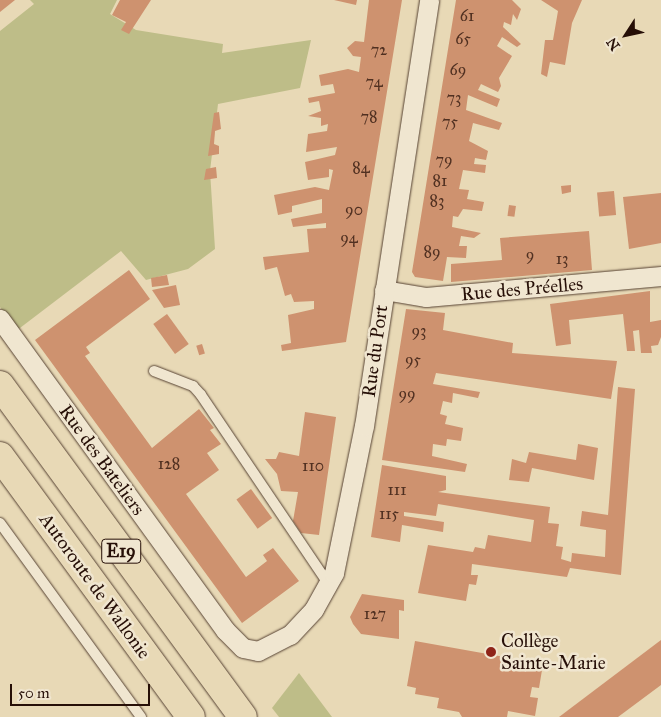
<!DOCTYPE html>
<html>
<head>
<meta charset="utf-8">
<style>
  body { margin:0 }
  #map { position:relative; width:661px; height:717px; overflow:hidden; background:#e8d9b6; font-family:"IM FELL Great Primer",serif }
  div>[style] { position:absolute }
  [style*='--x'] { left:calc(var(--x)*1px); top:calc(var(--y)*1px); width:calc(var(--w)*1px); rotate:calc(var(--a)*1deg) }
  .green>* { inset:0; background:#bebd88 }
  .building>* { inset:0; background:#ce926f; transform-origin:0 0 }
  .roads { filter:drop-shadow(0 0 1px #564233) drop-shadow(0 0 1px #564233) }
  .service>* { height:10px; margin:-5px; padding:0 5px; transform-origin:5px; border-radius:5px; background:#f0e6d0 }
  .minor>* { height:19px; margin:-9.5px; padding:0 9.5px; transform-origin:9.5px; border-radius:9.5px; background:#f0e6d0 }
  .motorway>* { height:28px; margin:-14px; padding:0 14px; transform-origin:14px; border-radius:14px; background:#e8d9b6 }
  .dots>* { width:14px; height:14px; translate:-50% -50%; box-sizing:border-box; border:2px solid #f0e6d0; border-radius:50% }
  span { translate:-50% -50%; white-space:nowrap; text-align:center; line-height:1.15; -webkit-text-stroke:5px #f0e6d0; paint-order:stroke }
  .number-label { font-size:16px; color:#503021 }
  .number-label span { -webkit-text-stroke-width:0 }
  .shield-label span { padding:1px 4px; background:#f0e6d0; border:1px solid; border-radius:4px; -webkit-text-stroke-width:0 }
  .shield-label { font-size:18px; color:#260f07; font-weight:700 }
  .street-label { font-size:19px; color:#260f07 }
  .poi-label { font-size:19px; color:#260f07 }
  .left { translate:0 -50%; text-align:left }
  .north { position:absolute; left:601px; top:10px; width:50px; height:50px; -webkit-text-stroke:4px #f0e6d0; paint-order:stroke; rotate:235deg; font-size:14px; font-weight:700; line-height:20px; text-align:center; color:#260f07 }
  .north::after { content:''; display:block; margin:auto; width:18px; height:22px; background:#260f07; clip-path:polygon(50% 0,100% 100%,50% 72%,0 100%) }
  .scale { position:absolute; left:10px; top:684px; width:140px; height:22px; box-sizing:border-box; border:2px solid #260f07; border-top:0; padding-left:6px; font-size:15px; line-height:18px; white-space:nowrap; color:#260f07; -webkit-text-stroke:4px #f0e6d0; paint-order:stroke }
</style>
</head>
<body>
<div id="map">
  <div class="green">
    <i style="clip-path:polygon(30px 0,117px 0,110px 14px,136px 30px,223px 44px,222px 53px,311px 40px,300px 88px,218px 104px,210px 171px,215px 249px,188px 269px,146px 280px,121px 251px,16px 331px,0 307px,0 31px,34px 4px)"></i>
    <i style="clip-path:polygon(299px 673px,332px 717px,279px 717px,272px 708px)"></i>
  </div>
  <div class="building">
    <i style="clip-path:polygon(0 0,15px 0,0 12px)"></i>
    <i style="clip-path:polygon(120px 0,151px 0,129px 34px,121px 30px,126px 22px,112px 15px)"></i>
    <i style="clip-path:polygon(334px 0,357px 0,356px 5px)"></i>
    <i style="clip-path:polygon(369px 0,402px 0,346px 342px,282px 351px,281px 345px,291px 343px,288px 315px,314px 309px,314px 301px,294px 302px,291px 294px,285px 296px,277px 267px,265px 270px,263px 257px,309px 252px,307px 229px,326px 228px,326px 223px,293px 227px,291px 219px,322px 213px,322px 199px,292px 206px,292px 212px,278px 215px,274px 195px,315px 187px,329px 190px,333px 170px,329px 169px,329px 177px,308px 180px,305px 162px,335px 155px,337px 147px,306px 152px,308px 134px,327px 131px,328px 124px,321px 126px,321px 118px,308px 116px,321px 111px,319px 101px,309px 103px,308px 98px,335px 93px,333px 84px,321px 86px,319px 75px,348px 69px,359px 72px,361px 57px,353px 56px,347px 48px,355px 41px,364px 42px)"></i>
    <i style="clip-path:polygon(456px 0,512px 0,521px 9px,517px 20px,513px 14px,511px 25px,504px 22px,503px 27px,521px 44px,517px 47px,502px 37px,497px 46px,512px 56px,499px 78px,501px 86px,498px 92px,481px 84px,478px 90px,500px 99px,497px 107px,468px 95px,466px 110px,502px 123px,499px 130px,473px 123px,469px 141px,488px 151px,486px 160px,475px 158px,474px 164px,486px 165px,485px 173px,463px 170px,459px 189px,469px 190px,467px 199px,484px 202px,482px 211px,463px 209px,458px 217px,453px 216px,452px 227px,481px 233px,474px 238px,461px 236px,459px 246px,467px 246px,466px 258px,447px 257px,443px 281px,415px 277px,412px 272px)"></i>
    <i style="clip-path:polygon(541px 0,582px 0,572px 23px,565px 65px,550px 62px,547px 77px,541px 74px,545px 40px,553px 40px,558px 11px)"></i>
    <i style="clip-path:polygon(219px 112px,221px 129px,215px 131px,214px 144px,219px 146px,219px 154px,208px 156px,214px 113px)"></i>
    <i style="clip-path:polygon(216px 167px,217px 178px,204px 180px,206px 169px)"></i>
    <i style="clip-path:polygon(571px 185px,571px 192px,562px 194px,561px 186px)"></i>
    <i style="left:614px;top:191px;width:24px;height:17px;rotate:85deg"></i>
    <i style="clip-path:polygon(661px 193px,661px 243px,629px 249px,623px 197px)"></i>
    <i style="left:509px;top:205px;width:7px;height:11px;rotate:8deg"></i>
    <i style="clip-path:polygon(589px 231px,592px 270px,451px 282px,451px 264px,502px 260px,500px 238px)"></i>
    <i style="clip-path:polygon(129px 270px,150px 299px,86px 347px,90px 353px,85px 356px,152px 448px,199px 409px,214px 428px,210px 430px,221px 444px,207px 453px,219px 470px,186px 494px,246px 577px,267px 561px,263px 555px,273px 548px,299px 581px,242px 623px,35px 340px)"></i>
    <i style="clip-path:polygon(167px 275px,169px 285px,152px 287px,151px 278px)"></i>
    <i style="clip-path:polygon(176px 285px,180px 305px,164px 308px,152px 290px)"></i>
    <i style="clip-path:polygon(650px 291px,650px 322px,661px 320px,661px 337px,658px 345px,651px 346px,652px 353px,641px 353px,639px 330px,633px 331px,635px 351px,627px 351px,623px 314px,569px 320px,571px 344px,556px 346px,550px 304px)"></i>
    <i style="clip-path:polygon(406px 309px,445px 313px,443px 330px,513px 343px,512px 353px,617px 361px,611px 399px,436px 373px,433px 384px,480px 392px,478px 398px,453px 393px,452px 403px,443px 401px,440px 414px,447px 416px,445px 424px,463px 428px,461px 441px,447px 439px,446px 446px,433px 444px,432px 456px,467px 464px,465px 472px,382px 460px)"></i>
    <i style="left:167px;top:314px;width:37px;height:17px;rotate:54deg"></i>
    <i style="left:202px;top:344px;width:10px;height:6px;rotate:73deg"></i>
    <i style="clip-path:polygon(618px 387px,635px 389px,621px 575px,570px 568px,567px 577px,472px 564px,471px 575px,478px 575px,476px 585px,469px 584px,466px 601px,418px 593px,428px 545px,473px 552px,475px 547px,485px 549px,488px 535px,531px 542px,534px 520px,438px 504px,436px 516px,404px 512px,404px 516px,444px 522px,443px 532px,402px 525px,400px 542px,371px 537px,382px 465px,446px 476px,446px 490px,438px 492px,550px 507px,548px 523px,559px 524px,556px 546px,563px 547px,561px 559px,571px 562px,572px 553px,605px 557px,606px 530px,580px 526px,582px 511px,608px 515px)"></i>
    <i style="clip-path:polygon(305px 412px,336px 417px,319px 535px,301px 533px,293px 521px,298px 492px,281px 491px,277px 474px,265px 459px,276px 459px,279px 452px,299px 456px)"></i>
    <i style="clip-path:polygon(578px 444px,598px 448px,594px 480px,532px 468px,529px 482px,509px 480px,512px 459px,526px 463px,529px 452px,576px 460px)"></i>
    <i style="left:251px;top:489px;width:36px;height:18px;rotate:54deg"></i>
    <i style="clip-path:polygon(362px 594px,404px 600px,404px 611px,399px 610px,399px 639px,361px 634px,353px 624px,350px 617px)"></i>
    <i style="clip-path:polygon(661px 640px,661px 685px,618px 717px,559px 717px)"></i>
    <i style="clip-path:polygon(415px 641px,543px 664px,539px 688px,532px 687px,530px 697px,538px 698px,535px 716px,508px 711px,507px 717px,462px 717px,459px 712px,437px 708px,439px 698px,415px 694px,416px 688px,407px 686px)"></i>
  </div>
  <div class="roads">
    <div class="service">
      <i style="--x:154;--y:371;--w:42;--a:21"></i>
      <i style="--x:193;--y:386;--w:12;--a:48"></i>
      <i style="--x:201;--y:395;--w:229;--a:56"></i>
      <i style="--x:0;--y:523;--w:240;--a:54"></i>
    </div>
    <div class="minor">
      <i style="--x:384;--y:290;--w:43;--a:9.5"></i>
      <i style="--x:426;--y:297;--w:236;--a:-5.1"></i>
      <i style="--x:0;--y:319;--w:384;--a:54.1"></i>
      <i style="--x:225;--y:630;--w:25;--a:45"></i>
      <i style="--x:243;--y:648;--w:15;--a:11"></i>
      <i style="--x:258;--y:651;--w:36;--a:-27"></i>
      <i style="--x:290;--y:635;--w:35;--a:-47"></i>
      <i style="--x:314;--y:609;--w:41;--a:-60.9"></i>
      <i style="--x:334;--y:573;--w:150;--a:-78.5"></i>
      <i style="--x:364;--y:426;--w:431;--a:-81.3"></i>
    </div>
    <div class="motorway">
      <i style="--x:0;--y:385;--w:411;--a:53.8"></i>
      <i style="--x:0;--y:456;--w:323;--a:53.8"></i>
    </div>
  </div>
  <div class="dots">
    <i style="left:491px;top:652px;background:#8f2418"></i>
  </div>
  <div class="number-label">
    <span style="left:467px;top:16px">61</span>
    <span style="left:463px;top:39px">65</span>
    <span style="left:379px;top:50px">72</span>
    <span style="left:458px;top:70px">69</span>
    <span style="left:374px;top:82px">74</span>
    <span style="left:454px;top:98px">73</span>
    <span style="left:369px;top:117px">78</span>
    <span style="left:450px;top:122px">75</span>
    <span style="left:444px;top:160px">79</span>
    <span style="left:361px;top:168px">84</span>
    <span style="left:440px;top:181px">81</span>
    <span style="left:437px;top:201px">83</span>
    <span style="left:354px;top:210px">90</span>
    <span style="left:349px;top:238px">94</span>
    <span style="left:432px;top:252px">89</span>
    <span style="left:530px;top:255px">9</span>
    <span style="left:562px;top:259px">13</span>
    <span style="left:419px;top:331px">93</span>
    <span style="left:413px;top:360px">95</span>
    <span style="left:407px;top:394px">99</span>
    <span style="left:169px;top:464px">128</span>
    <span style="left:313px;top:466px">110</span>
    <span style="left:397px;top:490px">111</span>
    <span style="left:389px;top:514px">115</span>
    <span style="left:375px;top:614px">127</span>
  </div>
  <div class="shield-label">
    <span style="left:121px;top:551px">E19</span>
  </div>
  <div class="street-label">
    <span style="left:522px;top:289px;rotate:-5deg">Rue des Préelles</span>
    <span style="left:375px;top:351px;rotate:-82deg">Rue du Port</span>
    <span style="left:102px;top:460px;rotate:54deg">Rue des Bateliers</span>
    <span style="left:95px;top:586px;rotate:54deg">Autoroute de Wallonie</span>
  </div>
  <div class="poi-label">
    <span class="left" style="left:501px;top:652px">Collège<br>Sainte-Marie</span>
  </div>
  <div class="north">N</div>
  <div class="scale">50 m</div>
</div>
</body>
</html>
